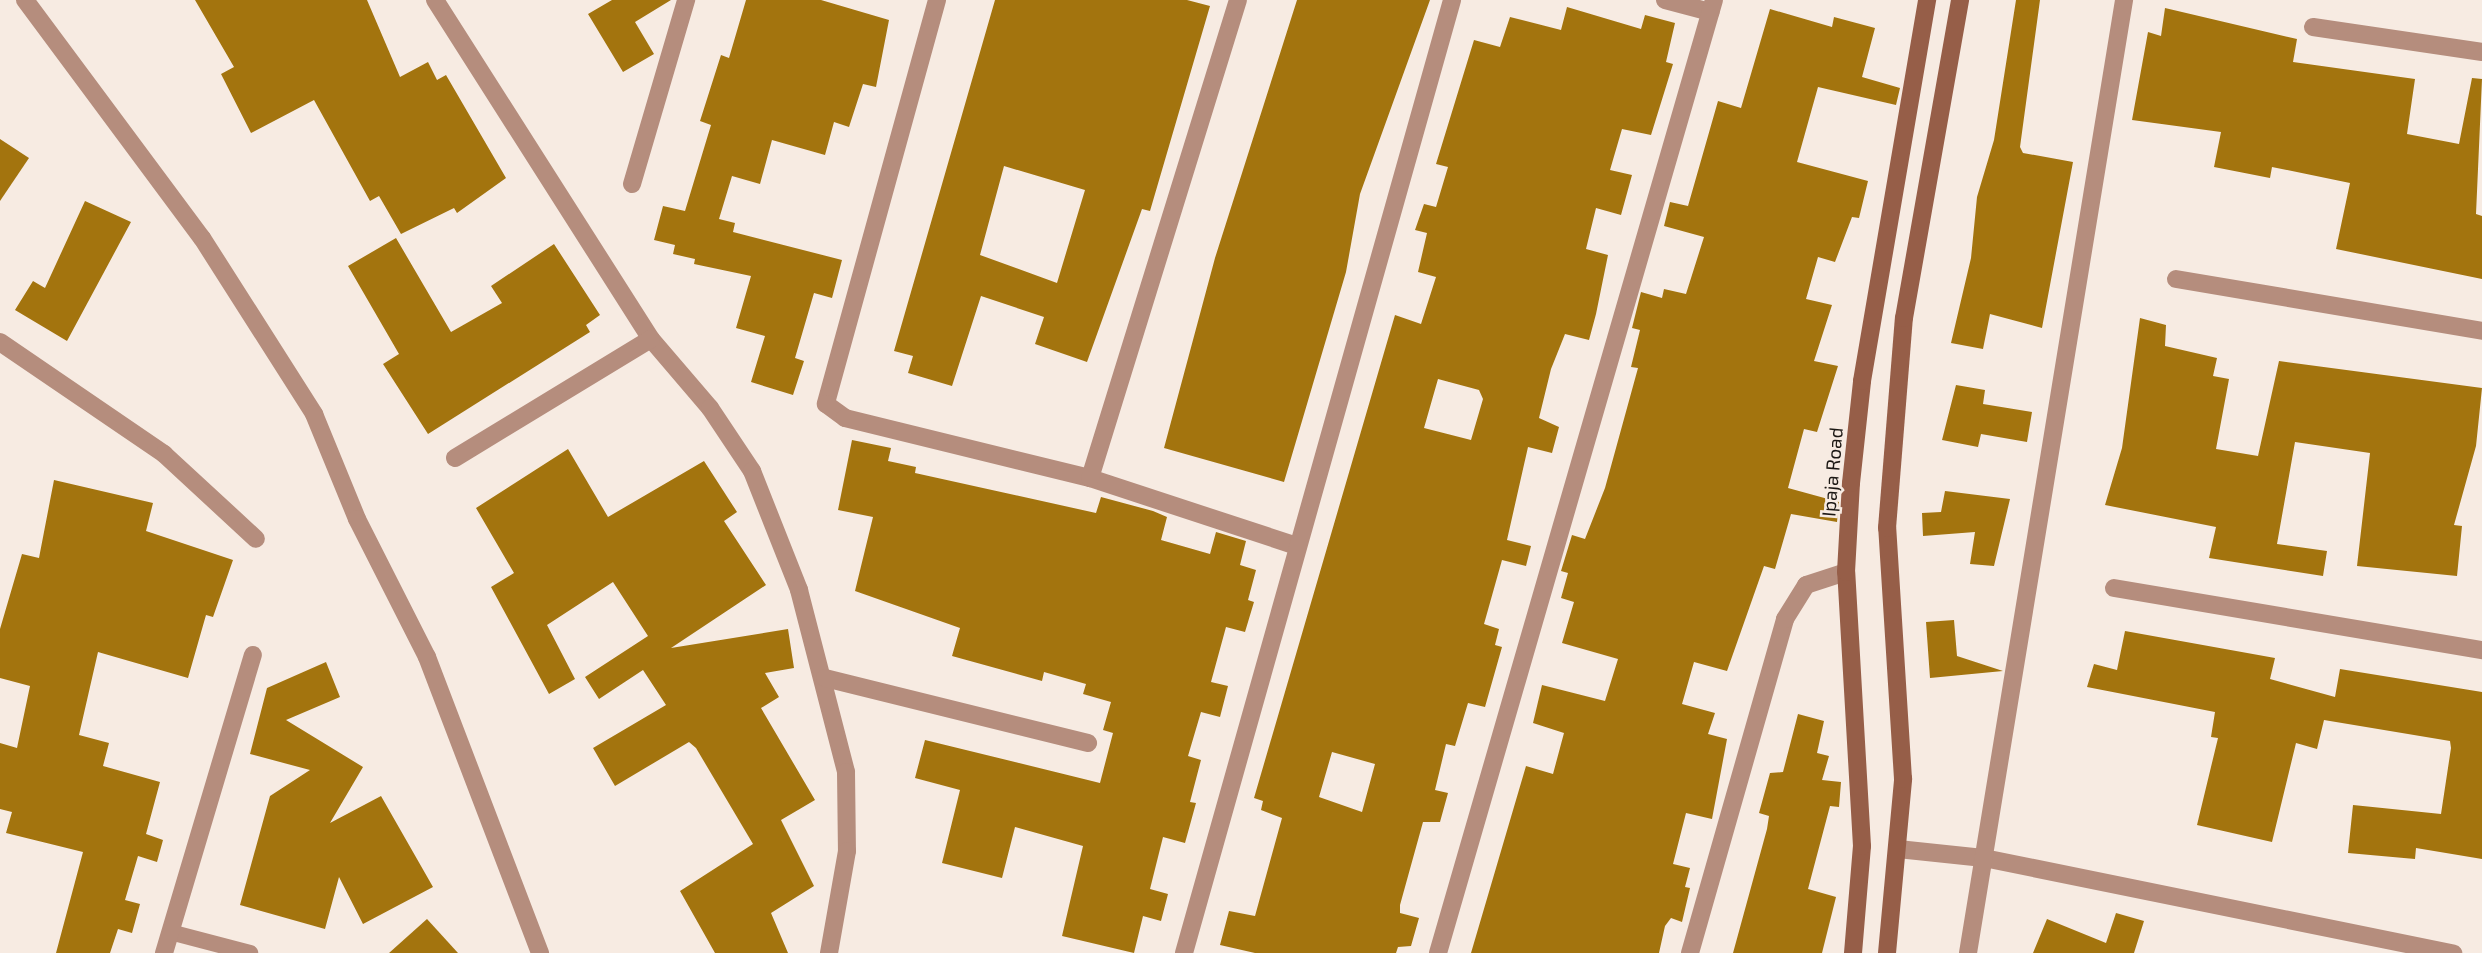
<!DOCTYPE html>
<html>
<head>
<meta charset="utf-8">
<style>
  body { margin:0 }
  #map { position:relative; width:2482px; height:953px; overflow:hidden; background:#f7ebe2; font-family:"Exo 2",sans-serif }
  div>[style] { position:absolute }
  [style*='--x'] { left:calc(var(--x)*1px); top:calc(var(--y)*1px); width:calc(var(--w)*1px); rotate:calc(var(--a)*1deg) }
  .building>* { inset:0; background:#a3740e }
  .service>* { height:16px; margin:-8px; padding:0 8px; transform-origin:8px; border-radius:8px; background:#b58d7d }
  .minor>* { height:18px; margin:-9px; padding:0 9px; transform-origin:9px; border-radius:9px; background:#b58d7d }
  .secondary>* { height:18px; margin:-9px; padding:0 9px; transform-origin:9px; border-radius:9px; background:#965e48 }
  span { translate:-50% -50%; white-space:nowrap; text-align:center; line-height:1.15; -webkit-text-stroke:5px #f7ebe2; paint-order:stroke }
  .street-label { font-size:19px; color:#1c1814 }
</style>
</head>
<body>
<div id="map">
  <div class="building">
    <i style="clip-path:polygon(195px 0,367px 0,400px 77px,428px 62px,437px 80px,446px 75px,506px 178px,457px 213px,454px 208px,401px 234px,379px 196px,370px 201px,314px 100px,251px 133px,221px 74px,234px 67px)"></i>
    <i style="clip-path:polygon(612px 0,671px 0,635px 22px,654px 54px,623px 72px,588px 14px)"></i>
    <i style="clip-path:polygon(746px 0,821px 0,889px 20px,876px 87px,863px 84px,849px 127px,834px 122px,825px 155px,772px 140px,760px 184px,732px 176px,719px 219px,735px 223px,733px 232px,842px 260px,832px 298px,814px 293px,795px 358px,804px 361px,793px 395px,751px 382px,765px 336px,736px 328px,751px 276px,694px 264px,695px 259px,673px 254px,675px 245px,654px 240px,663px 206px,685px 211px,711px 125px,700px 121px,721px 55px,729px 58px)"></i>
    <i style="clip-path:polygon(evenodd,995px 0,1187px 0,1210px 6px,1150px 211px,1142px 209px,1087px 362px,1035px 344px,1044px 317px,981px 296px,952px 386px,908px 373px,913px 356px,894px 351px,995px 0,1004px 166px,1085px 190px,1057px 283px,980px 255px,1004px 166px)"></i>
    <i style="clip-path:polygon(1297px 0,1430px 0,1360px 194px,1346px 272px,1284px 482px,1164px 448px,1215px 258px)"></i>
    <i style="clip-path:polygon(2016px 0,2040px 0,2020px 147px,2023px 153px,2073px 162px,2042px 328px,1990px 314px,1983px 349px,1951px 343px,1971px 258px,1977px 197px,1994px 140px)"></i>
    <i style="clip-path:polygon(evenodd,1567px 7px,1641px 29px,1645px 15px,1675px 23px,1666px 62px,1673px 64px,1651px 135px,1622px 129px,1610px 170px,1632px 175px,1621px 215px,1596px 208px,1586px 249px,1608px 255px,1596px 314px,1589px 340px,1565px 334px,1551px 369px,1539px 418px,1559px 427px,1552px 453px,1528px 447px,1507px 540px,1531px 546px,1526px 566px,1502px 560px,1484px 624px,1499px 629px,1495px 645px,1502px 647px,1485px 707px,1468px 703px,1455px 746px,1446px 744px,1435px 790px,1448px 793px,1440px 822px,1423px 822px,1400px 905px,1400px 913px,1419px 918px,1411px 946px,1398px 947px,1396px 953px,1255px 953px,1220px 945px,1229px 911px,1255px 916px,1282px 818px,1261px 810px,1263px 801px,1254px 798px,1395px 315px,1421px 324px,1436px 277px,1418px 272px,1427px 233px,1415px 230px,1424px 204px,1436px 207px,1448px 167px,1436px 164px,1474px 40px,1500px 47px,1510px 17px,1561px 30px,1567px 7px,1438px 379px,1479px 390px,1483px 399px,1471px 440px,1424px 428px,1438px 379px,1567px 7px,1332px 752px,1375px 764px,1362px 812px,1319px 797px,1332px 752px)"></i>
    <i style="clip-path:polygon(2165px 8px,2297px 39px,2293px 62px,2415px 79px,2407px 134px,2459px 144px,2472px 78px,2482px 79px,2476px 214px,2482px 216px,2482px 279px,2336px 249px,2350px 183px,2272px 167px,2270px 178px,2214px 167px,2221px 132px,2132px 120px,2148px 32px,2161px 36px)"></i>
    <i style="clip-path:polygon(1770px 9px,1832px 27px,1834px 17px,1875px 28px,1862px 77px,1900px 88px,1896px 105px,1818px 87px,1797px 162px,1868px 181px,1859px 218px,1852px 217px,1835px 262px,1818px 257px,1806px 299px,1832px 305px,1814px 361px,1838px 366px,1817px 432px,1804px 429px,1788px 488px,1839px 502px,1837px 522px,1791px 514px,1775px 569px,1764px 566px,1727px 671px,1694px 662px,1682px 704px,1715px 713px,1708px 734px,1727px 739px,1712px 819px,1686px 813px,1673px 864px,1690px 868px,1685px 887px,1690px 888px,1682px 922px,1671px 918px,1665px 926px,1659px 953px,1471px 953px,1526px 766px,1553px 774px,1564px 733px,1533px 723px,1542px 685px,1605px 701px,1618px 659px,1562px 643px,1574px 602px,1561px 598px,1568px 573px,1561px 571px,1572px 535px,1585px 539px,1605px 488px,1638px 368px,1631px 367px,1640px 330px,1632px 328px,1641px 292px,1662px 298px,1664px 289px,1686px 294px,1704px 237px,1664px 226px,1670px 202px,1688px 206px,1718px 101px,1741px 108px)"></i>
    <i style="clip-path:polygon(0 139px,29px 158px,0 201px)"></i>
    <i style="clip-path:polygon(85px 201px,131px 222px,67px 341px,15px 310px,33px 281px,45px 288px)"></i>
    <i style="clip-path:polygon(396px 238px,451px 332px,502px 303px,491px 286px,554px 244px,600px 315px,586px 325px,590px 332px,428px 434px,383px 364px,399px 354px,348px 266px)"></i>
    <i style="clip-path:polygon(2140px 318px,2166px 325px,2165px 346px,2217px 358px,2213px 376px,2229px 379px,2216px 449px,2258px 456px,2279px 361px,2482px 388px,2476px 446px,2454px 525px,2462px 526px,2457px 576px,2357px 566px,2370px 453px,2295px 442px,2277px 544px,2327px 551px,2323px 576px,2209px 558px,2216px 527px,2105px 505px,2122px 448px)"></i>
    <i style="clip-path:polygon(1956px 385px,1985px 390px,1983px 404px,2032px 412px,2027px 442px,1981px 434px,1978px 447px,1942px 440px)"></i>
    <i style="clip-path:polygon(852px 440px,891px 448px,888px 461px,916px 467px,915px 473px,1096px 513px,1101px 497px,1153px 511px,1167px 517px,1161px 540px,1210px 554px,1216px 532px,1246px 541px,1240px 565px,1256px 570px,1248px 600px,1254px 602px,1245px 632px,1226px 627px,1211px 682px,1228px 686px,1220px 717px,1201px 712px,1188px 756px,1201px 760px,1190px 802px,1196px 803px,1185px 843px,1163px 837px,1150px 889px,1168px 894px,1161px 921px,1143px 916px,1134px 953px,1062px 936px,1083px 846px,1015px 827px,1002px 878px,942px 863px,960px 790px,915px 778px,925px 740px,1100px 783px,1113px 733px,1103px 730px,1111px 702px,1083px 694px,1086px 684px,1044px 672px,1042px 681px,952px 656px,960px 628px,855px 591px,873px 517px,838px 510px)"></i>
    <i style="clip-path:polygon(568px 449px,608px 517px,704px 461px,737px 512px,724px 521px,766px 585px,671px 648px,788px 629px,794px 668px,765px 673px,779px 697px,761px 708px,815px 800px,781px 820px,814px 886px,771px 913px,788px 953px,715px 953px,680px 891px,753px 844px,696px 748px,689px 742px,615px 786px,593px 748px,666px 705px,643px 670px,599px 699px,585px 677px,648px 636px,613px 582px,547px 625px,575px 679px,549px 694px,491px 587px,514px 573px,476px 508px)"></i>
    <i style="clip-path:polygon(54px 480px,153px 503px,146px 531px,233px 560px,213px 617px,206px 615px,188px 678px,98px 652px,79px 735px,109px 743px,103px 766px,160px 782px,146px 834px,163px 840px,157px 862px,138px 856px,125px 900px,140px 904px,132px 933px,118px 929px,110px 953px,56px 953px,83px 852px,6px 833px,12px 812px,0 809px,0 743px,17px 748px,30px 686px,0 678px,0 629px,22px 554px,39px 558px)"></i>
    <i style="clip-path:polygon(1945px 491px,2010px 499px,1994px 566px,1970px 564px,1975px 532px,1923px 536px,1922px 513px,1941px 512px)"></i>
    <i style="clip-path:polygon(1954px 620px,1957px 656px,2003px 671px,1930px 678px,1926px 622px)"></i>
    <i style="clip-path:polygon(2125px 631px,2275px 658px,2270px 679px,2335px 697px,2340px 669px,2482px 692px,2482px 859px,2416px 848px,2415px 859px,2348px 853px,2353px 805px,2441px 814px,2451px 748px,2450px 741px,2324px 720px,2317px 749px,2296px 743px,2272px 842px,2197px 825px,2218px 738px,2211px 737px,2215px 712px,2087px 687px,2094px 664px,2117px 670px)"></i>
    <i style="clip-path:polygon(326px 662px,340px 697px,286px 720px,363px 767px,330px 823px,381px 796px,433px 887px,363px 924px,339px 877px,325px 929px,240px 905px,270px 796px,310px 770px,250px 754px,267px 688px)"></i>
    <i style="clip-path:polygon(1798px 714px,1824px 721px,1817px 753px,1829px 756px,1822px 780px,1841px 782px,1839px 807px,1830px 806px,1808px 889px,1836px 897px,1822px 953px,1733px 953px,1767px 829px,1769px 816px,1759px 813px,1770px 773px,1783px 772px)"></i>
    <i style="clip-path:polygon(2116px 913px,2144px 921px,2134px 953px,2033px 953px,2047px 919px,2106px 943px)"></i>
    <i style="clip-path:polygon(427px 919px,458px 953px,389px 953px)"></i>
  </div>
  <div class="service">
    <i style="--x:170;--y:932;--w:83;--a:14.7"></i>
  </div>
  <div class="minor">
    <i style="--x:25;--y:0;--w:297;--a:53.4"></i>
    <i style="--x:202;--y:238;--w:209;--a:57.5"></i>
    <i style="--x:314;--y:414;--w:113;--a:67.7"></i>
    <i style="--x:357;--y:519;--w:155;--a:63.1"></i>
    <i style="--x:427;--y:657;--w:317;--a:69.1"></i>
    <i style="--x:435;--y:0;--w:402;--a:57.5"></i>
    <i style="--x:651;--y:339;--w:91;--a:49.5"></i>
    <i style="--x:710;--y:408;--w:76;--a:56.3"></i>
    <i style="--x:752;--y:471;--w:128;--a:68.4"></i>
    <i style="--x:799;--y:590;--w:188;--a:75.5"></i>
    <i style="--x:846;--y:772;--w:79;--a:89.3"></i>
    <i style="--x:847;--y:851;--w:104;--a:100"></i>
    <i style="--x:937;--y:0;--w:419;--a:105.4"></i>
    <i style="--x:826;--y:404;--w:24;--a:36"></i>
    <i style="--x:845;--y:418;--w:252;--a:13.8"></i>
    <i style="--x:1090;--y:478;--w:218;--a:18.2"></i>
    <i style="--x:1665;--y:0;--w:47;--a:14.9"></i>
    <i style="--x:2313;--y:27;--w:171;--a:8.4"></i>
    <i style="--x:632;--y:184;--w:192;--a:-73.6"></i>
    <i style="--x:2176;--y:279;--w:310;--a:9.6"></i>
    <i style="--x:0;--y:342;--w:199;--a:34.3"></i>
    <i style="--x:164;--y:454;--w:125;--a:42.7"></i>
    <i style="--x:455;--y:458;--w:229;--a:-31.3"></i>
    <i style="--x:1090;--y:478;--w:500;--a:-72.8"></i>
    <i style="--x:2114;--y:588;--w:373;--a:9.6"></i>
    <i style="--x:825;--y:678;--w:271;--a:13.9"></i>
    <i style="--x:1898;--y:849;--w:86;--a:6"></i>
    <i style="--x:1984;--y:858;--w:479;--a:11.5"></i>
    <i style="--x:164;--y:953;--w:311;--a:-73.4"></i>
    <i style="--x:1184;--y:953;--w:990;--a:-74.29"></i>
    <i style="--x:1438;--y:953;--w:992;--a:-73.85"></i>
    <i style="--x:1690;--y:953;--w:347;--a:-74.1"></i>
    <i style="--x:1785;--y:619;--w:40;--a:-58"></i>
    <i style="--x:1806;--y:585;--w:42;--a:-18"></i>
    <i style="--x:1968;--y:953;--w:966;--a:-80.7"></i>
  </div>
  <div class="secondary">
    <i style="--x:1853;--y:953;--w:107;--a:-85.2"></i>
    <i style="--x:1862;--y:846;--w:274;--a:-93.3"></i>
    <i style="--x:1846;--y:572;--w:89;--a:-86.8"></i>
    <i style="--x:1851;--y:483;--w:103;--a:-83.8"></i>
    <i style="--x:1862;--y:381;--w:387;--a:-80.3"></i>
    <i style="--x:1887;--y:953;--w:175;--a:-84.7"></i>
    <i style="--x:1903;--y:779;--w:252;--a:-93.6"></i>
    <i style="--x:1887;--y:528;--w:211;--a:-85.4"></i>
    <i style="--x:1904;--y:318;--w:323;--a:-80"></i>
  </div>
  <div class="street-label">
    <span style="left:1832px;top:472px;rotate:-85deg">Ipaja Road</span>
  </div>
</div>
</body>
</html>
